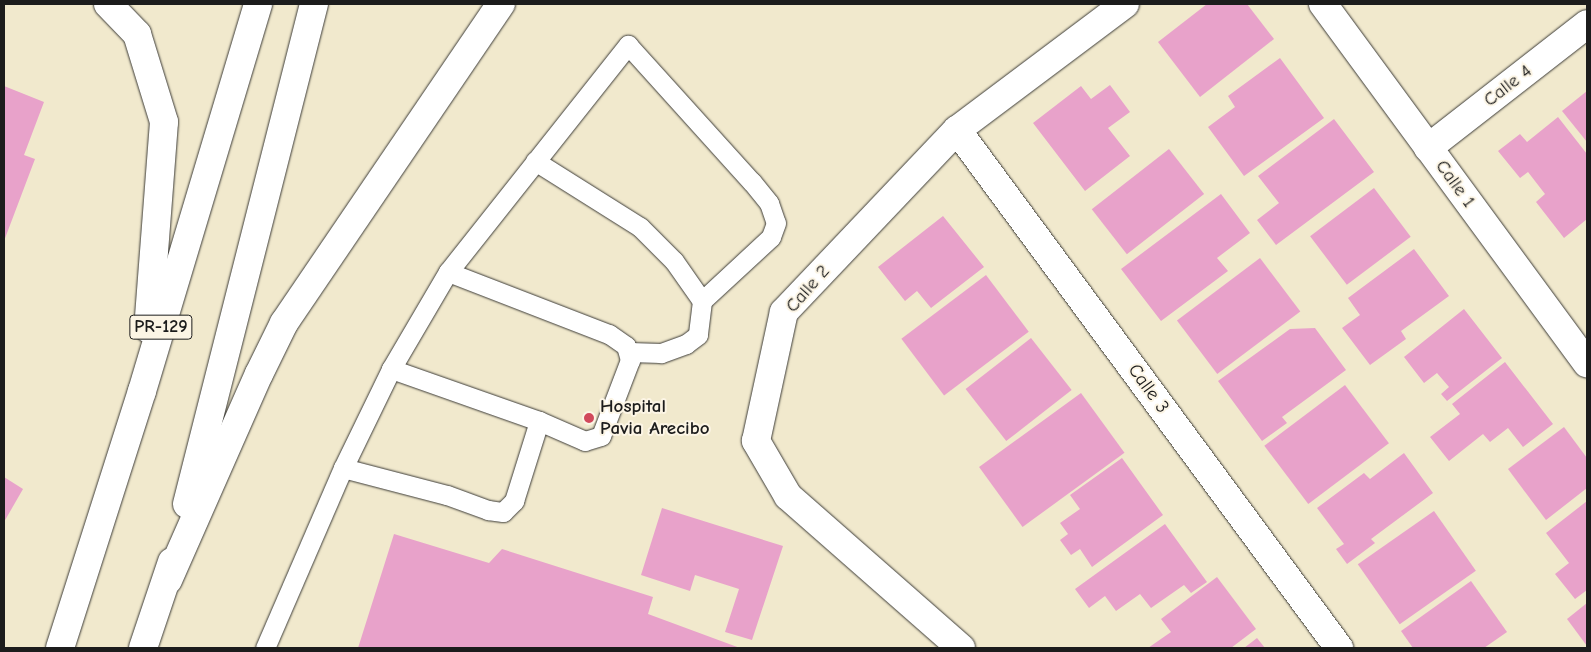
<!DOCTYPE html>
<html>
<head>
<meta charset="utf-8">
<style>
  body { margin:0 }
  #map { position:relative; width:1591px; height:652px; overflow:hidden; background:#f1e9cd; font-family:"Comic Neue",sans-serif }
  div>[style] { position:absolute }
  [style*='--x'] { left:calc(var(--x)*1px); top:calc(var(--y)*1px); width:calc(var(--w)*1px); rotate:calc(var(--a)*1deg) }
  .building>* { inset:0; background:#e8a2ca; transform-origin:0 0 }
  .roads { filter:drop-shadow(0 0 1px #3c3b37) drop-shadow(0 0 1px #3c3b37) }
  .service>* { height:19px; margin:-9.5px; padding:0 9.5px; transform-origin:9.5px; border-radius:9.5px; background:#fff }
  .minor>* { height:28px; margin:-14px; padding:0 14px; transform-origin:14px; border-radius:14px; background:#fff }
  .primary>* { height:28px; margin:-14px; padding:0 14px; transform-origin:14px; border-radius:14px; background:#fff }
  .dots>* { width:14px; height:14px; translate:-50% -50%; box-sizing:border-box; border:2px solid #fcf5e5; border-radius:50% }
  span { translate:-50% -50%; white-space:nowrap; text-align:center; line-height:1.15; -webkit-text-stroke:4px #fcf5e5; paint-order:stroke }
  .shield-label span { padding:1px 4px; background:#fcf5e5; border:1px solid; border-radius:4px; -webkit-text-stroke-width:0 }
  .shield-label { font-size:18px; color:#1c1c1c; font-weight:700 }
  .street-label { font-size:19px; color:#1c1c1c }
  .poi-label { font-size:19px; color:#1c1c1c; font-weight:700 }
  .left { translate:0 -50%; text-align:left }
  .frame { position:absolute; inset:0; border:5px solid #1c1c1c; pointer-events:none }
</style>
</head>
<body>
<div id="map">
  <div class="building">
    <i style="clip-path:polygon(1207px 4px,1247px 4px,1274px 39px,1200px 97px,1158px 42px)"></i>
    <i style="clip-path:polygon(1280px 58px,1324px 118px,1244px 176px,1208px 127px,1235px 107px,1228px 96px)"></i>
    <i style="clip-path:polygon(1110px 85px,1130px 112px,1108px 128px,1130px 156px,1085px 191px,1033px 123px,1081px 86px,1091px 99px)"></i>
    <i style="clip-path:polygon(4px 86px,44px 102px,24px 155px,35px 159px,4px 241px)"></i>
    <i style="clip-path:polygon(1587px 91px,1587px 142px,1562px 111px)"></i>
    <i style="clip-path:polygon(1558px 117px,1587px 154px,1587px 219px,1564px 238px,1536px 202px,1545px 194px,1528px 172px,1520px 178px,1498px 151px,1520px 134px,1527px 142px)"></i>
    <i style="clip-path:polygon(1334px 119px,1374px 172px,1276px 245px,1257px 220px,1279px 203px,1258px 176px)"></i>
    <i style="left:1169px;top:149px;width:57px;height:98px;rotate:52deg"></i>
    <i style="left:1374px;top:188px;width:61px;height:80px;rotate:53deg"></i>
    <i style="clip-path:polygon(1221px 194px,1250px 233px,1217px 258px,1228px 271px,1161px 321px,1121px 269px)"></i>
    <i style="clip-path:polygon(943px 216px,984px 267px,931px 308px,917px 291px,905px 301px,878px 267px)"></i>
    <i style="clip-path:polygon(1414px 249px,1449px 296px,1401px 331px,1406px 339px,1370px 365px,1342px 328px,1360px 315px,1348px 298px)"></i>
    <i style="left:1260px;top:258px;width:67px;height:104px;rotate:53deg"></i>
    <i style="left:986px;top:275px;width:71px;height:106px;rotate:53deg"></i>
    <i style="clip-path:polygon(1464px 309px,1502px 358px,1447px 401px,1441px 394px,1449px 387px,1437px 373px,1424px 383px,1404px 357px)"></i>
    <i style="clip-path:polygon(1315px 328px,1346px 370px,1282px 417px,1287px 423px,1262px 441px,1218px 381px,1290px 329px)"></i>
    <i style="left:1031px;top:338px;width:66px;height:83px;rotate:52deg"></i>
    <i style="clip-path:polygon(1505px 362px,1553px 424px,1523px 447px,1508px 428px,1490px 442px,1483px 434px,1449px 461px,1430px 437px,1460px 414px,1452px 404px)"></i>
    <i style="left:1345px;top:385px;width:73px;height:101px;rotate:53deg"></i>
    <i style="left:1081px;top:393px;width:74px;height:126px;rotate:54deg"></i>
    <i style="clip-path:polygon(1564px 427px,1587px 458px,1587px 488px,1546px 520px,1508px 469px)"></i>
    <i style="clip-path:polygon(1404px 453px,1433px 493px,1371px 539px,1375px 543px,1347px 564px,1336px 549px,1344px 544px,1317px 508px,1364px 473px,1370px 479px)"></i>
    <i style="clip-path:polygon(1122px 458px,1163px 515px,1092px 567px,1080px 549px,1071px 555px,1060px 540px,1068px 534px,1060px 523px,1080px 509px,1070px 495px)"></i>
    <i style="clip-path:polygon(4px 477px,23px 489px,4px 522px)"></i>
    <i style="clip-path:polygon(1587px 501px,1587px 590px,1575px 599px,1555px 574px,1569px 563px,1546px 533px)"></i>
    <i style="clip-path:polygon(662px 508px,783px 546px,752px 640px,725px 632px,739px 589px,695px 575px,690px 591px,641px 575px)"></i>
    <i style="left:1434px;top:511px;width:73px;height:93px;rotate:55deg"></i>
    <i style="clip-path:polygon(1165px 524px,1207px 582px,1191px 593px,1184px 585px,1151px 608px,1140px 594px,1116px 611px,1105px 596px,1089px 608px,1075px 589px)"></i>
    <i style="clip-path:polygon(394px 534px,489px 563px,502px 549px,653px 597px,648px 614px,740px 648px,358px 648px)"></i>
    <i style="clip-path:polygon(1217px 577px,1256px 629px,1231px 648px,1148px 648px,1171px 632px,1161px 619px)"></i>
    <i style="clip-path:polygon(1471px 581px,1507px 632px,1484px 648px,1413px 648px,1401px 631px)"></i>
    <i style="clip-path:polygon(1587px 603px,1587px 646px,1567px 619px)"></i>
    <i style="clip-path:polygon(1257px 638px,1265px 648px,1244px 648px)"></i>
  </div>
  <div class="roads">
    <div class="service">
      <i style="--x:535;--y:161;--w:124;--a:32.2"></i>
      <i style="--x:640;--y:227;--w:48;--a:45"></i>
      <i style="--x:674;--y:261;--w:49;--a:55"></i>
      <i style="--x:702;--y:301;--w:34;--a:97"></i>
      <i style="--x:698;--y:335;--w:15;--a:143"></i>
      <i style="--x:686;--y:344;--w:27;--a:160"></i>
      <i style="--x:661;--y:353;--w:32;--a:-178"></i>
      <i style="--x:448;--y:272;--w:173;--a:21.1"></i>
      <i style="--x:609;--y:334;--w:21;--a:35"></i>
      <i style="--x:626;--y:346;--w:15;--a:74"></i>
      <i style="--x:630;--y:360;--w:81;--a:110.9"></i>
      <i style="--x:601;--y:436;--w:17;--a:163"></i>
      <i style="--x:585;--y:441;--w:50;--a:-156.5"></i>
      <i style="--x:343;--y:468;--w:107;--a:14.6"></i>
      <i style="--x:447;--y:495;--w:44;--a:20.1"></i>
      <i style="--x:488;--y:510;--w:15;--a:8"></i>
      <i style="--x:503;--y:512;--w:16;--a:-45"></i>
      <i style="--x:514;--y:501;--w:84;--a:-72.6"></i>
      <i style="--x:539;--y:421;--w:157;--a:-160.6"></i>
      <i style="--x:265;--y:648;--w:196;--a:-66.6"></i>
      <i style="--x:343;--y:468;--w:110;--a:-64.1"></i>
      <i style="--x:391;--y:369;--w:113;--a:-59.6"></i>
      <i style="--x:448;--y:272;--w:290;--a:-51.6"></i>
      <i style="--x:628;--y:45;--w:185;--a:47.9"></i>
      <i style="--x:752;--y:182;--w:27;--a:51"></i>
      <i style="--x:769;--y:203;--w:21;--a:71"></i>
      <i style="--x:776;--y:223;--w:15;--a:110"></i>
      <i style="--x:771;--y:237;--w:94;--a:137.2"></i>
    </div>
    <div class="minor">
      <i style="--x:1323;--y:4;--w:446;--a:53.7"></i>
      <i style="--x:957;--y:130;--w:644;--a:53.59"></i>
      <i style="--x:1428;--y:148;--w:202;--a:-37.9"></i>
      <i style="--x:961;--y:648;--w:230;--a:-138.7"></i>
      <i style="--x:788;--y:496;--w:64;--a:-120.2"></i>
      <i style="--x:756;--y:441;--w:132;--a:-77.8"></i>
      <i style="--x:784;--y:312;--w:251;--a:-46.5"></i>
      <i style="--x:957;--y:130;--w:210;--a:-36.9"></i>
    </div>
    <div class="primary">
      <i style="--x:108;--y:4;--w:42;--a:46"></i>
      <i style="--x:137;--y:34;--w:92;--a:72.9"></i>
      <i style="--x:164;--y:122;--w:207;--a:94.4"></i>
      <i style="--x:187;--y:504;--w:516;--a:-75.75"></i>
      <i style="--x:168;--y:580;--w:225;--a:-66.2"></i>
      <i style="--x:259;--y:374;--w:57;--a:-63.9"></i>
      <i style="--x:284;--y:323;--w:386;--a:-55.8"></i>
      <i style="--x:60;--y:648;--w:270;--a:-72.3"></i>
      <i style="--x:142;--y:391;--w:404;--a:-73.3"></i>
      <i style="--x:143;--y:648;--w:91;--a:-71.4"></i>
    </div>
  </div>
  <div class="dots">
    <i style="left:589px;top:418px;background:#d1495b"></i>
  </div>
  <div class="shield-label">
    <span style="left:161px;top:327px">PR-129</span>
  </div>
  <div class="street-label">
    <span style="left:1508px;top:86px;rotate:-38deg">Calle 4</span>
    <span style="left:1455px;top:184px;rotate:54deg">Calle 1</span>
    <span style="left:808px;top:289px;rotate:-49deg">Calle 2</span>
    <span style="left:1148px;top:389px;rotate:54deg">Calle 3</span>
  </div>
  <div class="poi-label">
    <span class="left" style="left:600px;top:418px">Hospital<br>Pavia Arecibo</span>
  </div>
  <div class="frame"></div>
</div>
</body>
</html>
